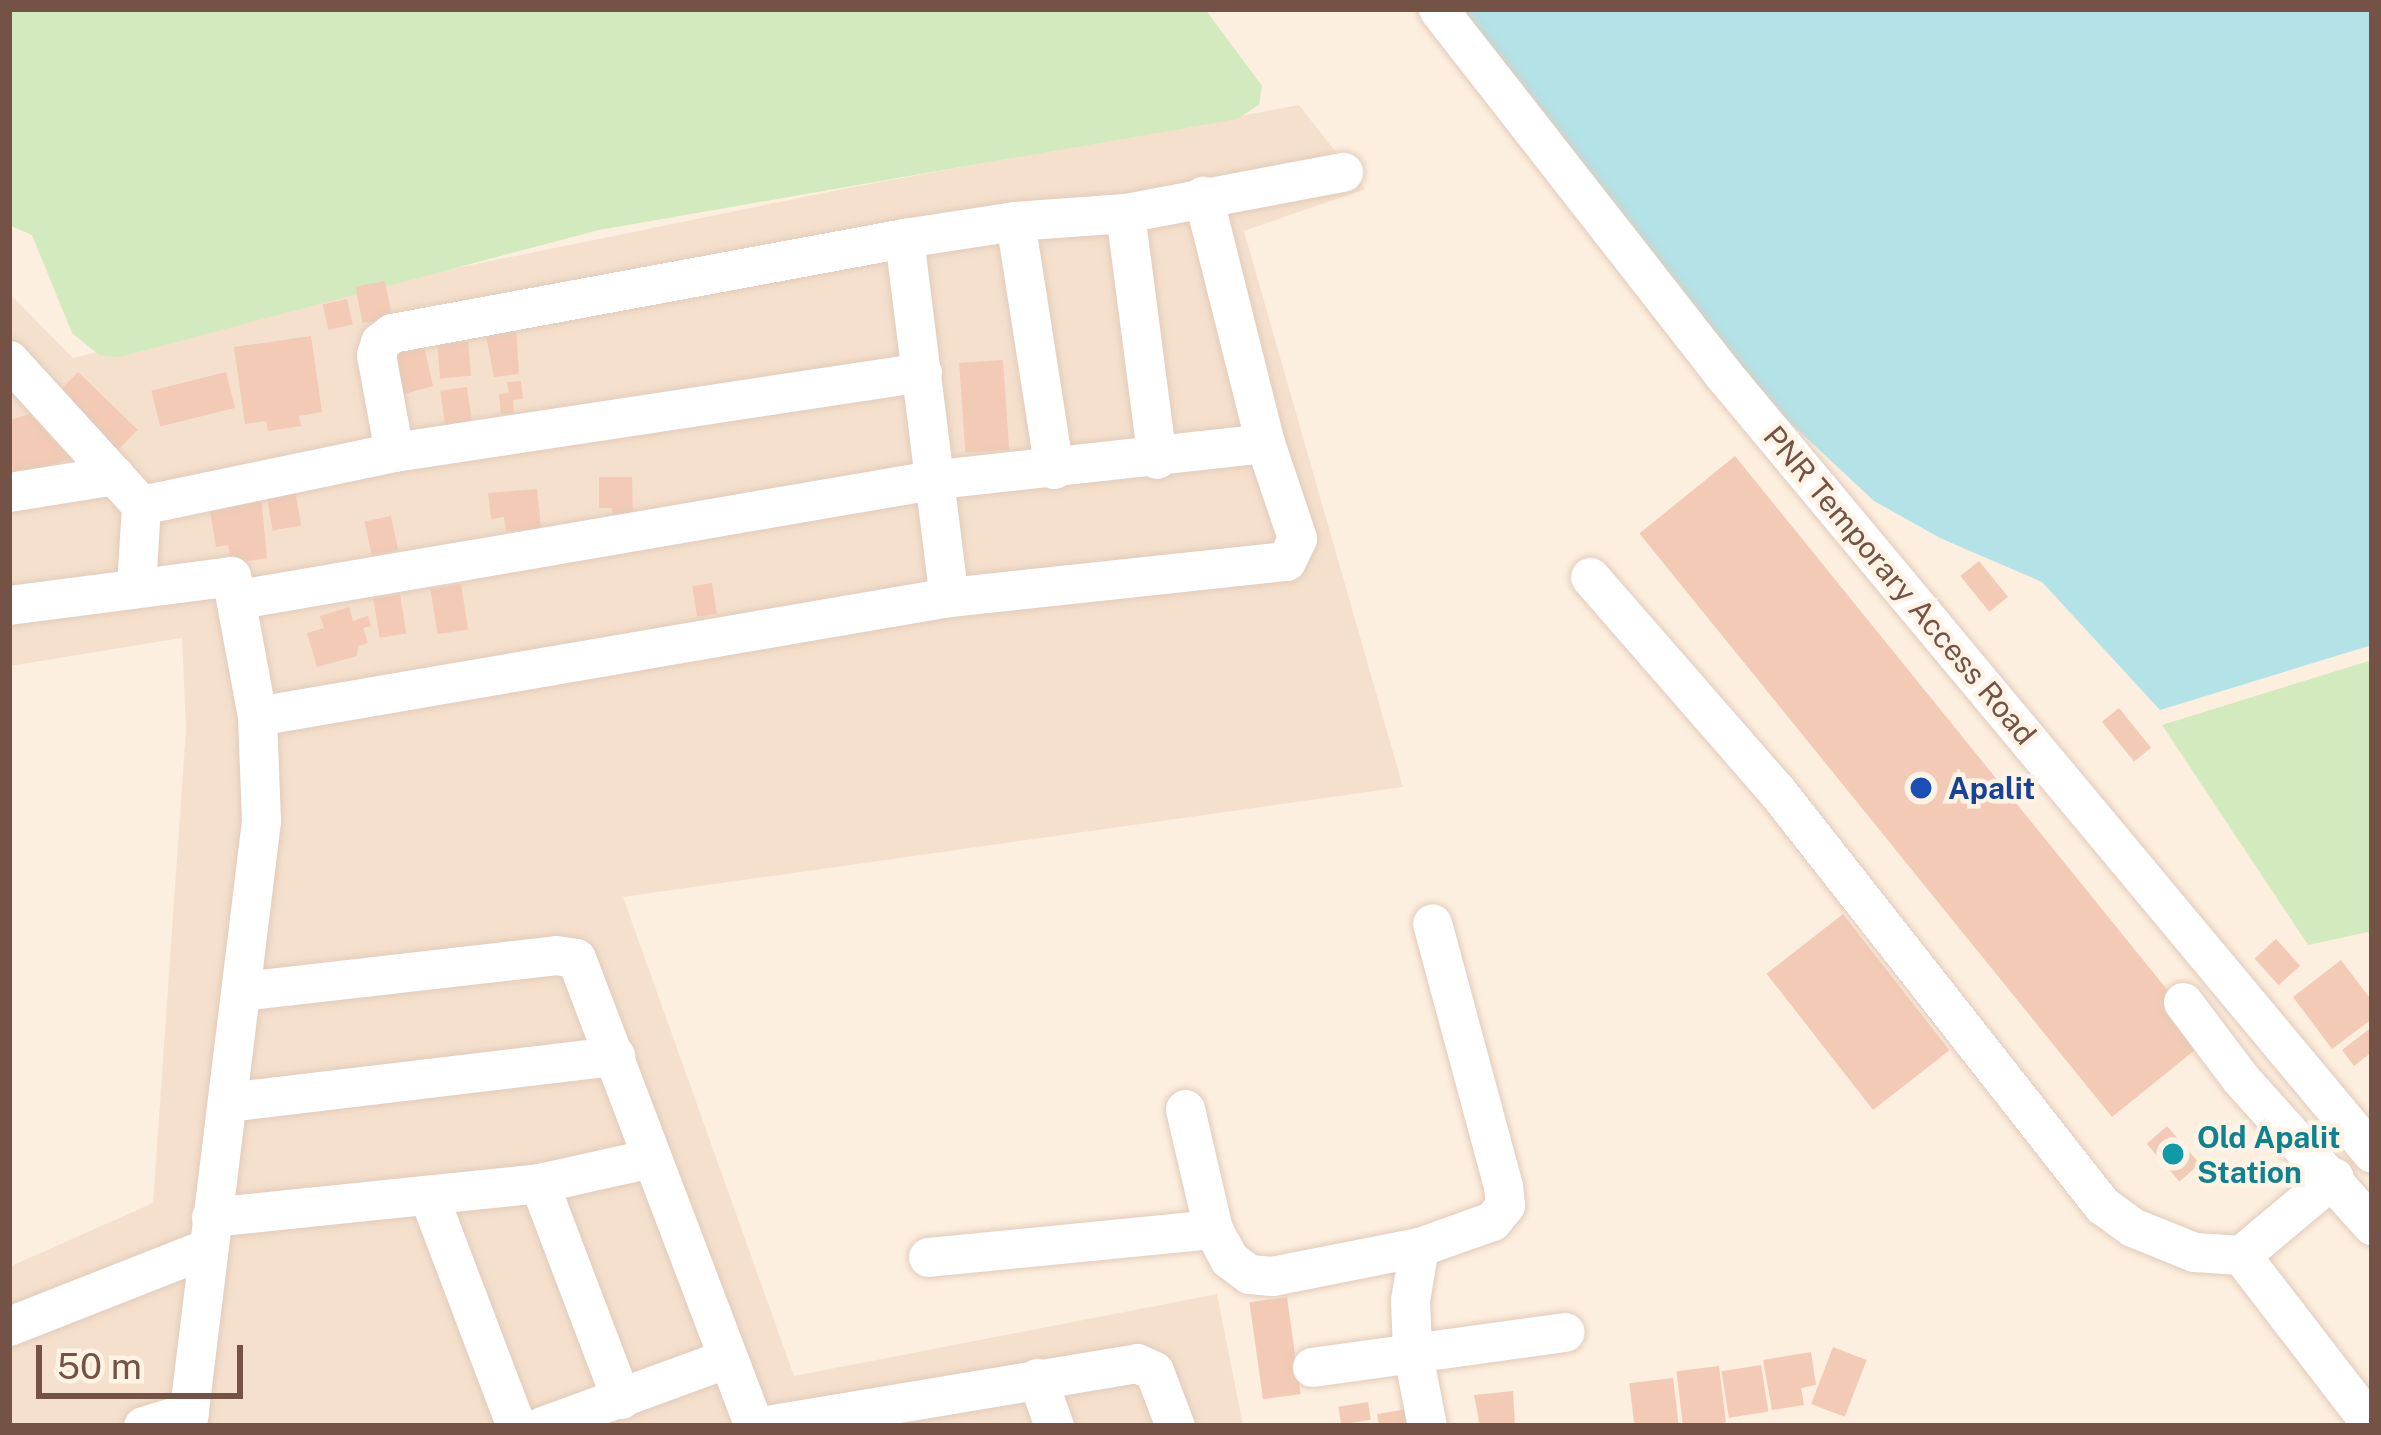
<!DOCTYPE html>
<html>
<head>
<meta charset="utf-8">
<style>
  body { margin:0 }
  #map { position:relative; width:2381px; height:1435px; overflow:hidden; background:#fdefdf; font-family:"Public Sans",sans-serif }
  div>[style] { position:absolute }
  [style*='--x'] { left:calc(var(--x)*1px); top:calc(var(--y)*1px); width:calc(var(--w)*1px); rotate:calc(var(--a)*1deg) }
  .residential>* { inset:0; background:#f5e0cd }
  .green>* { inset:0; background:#d2eabd }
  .water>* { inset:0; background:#b3e2e7 }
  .building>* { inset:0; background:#f3cab5; transform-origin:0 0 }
  .roads { filter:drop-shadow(0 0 3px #e1cbbb) drop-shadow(0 0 3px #e1cbbb) }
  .minor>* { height:39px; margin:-19.5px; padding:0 19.5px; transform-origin:19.5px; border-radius:19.5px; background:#fff }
  .dots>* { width:33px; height:33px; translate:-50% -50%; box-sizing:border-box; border:6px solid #fff3e6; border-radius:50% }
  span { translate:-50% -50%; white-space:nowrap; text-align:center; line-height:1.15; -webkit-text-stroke:9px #fff3e6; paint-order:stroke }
  .street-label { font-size:30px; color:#745346 }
  .transit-label { font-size:30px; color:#164399; font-weight:700 }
  .left { translate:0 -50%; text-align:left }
  .culture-label { font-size:30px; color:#0d838f; font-weight:700 }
  .frame { position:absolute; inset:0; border:12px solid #745346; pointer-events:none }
  .scale { position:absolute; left:36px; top:1345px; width:207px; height:54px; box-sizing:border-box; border:6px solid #745346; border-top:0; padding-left:15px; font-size:36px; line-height:42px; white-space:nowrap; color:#745346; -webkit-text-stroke:9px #fff3e6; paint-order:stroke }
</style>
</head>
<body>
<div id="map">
  <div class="residential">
    <i style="clip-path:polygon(1299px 105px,1365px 189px,1244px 231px,1403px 787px,623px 897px,794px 1376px,1217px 1294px,1243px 1426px,9px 1426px,9px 1267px,153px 1203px,186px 729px,182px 638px,9px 666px,9px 293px,73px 358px,344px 291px,848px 188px)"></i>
  </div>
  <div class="green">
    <i style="clip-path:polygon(9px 9px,1205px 9px,1262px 86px,1259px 105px,1237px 119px,599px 230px,119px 357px,99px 355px,72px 333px,32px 235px,9px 225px)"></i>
    <i style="clip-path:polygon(2372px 660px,2372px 939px,2368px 932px,2308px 945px,2162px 725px)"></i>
  </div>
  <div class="water">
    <i style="clip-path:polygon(1431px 9px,2372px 9px,2372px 645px,2160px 710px,2042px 582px,1940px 538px,1874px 501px,1613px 257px)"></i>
  </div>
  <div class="building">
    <i style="left:385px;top:281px;width:37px;height:30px;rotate:79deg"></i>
    <i style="left:347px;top:299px;width:26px;height:25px;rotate:77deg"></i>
    <i style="clip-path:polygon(516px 327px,519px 374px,494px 377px,485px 331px)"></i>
    <i style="clip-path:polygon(311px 336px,322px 412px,299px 416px,301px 426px,268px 431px,266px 421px,245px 424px,234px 347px)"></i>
    <i style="left:468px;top:341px;width:35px;height:31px;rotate:85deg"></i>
    <i style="clip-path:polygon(424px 345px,433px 386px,401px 395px,394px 350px)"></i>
    <i style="left:1003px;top:360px;width:90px;height:44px;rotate:86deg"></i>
    <i style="left:78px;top:372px;width:83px;height:38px;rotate:44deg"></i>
    <i style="left:226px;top:372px;width:37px;height:77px;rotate:76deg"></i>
    <i style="clip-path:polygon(521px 381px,523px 399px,513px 400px,514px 413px,501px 414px,499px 394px,509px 393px,507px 382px)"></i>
    <i style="left:467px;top:387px;width:37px;height:27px;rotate:82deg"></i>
    <i style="clip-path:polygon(30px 414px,71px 459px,13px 476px,9px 420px)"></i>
    <i style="left:1735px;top:456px;width:751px;height:123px;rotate:51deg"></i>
    <i style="clip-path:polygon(599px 477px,632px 477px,633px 516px,613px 516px,612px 508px,599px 508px)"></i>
    <i style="clip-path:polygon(537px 489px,541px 528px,506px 532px,504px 517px,491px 519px,488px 493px)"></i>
    <i style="left:295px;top:490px;width:36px;height:29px;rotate:80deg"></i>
    <i style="clip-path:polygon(261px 496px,267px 558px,231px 564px,228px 545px,216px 547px,209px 505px)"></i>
    <i style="left:391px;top:516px;width:35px;height:27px;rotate:78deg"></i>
    <i style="left:1979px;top:561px;width:46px;height:24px;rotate:51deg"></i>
    <i style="left:712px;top:583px;width:31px;height:20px;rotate:81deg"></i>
    <i style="left:461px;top:584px;width:46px;height:31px;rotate:81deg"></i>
    <i style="left:400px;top:594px;width:40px;height:27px;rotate:81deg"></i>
    <i style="clip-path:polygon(349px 607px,353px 621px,368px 616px,371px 626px,363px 628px,368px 643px,358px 646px,357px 656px,317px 667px,307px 633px,324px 628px,320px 616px)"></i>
    <i style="left:2119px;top:708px;width:51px;height:22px;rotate:51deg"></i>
    <i style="left:1843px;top:914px;width:173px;height:97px;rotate:52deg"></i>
    <i style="left:2276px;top:939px;width:36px;height:29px;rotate:48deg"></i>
    <i style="clip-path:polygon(2341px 960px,2372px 1001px,2372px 1019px,2332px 1049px,2293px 997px)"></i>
    <i style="clip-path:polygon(2372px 1027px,2372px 1052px,2354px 1066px,2342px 1050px)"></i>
    <i style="left:2167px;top:1126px;width:50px;height:27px;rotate:49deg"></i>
    <i style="left:1287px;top:1297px;width:98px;height:38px;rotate:82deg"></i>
    <i style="left:1833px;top:1347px;width:36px;height:61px;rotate:21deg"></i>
    <i style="clip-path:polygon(1811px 1352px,1816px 1385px,1801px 1388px,1804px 1405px,1772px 1410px,1763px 1360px)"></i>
    <i style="left:1761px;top:1365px;width:47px;height:40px;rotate:81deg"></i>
    <i style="left:1719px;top:1366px;width:57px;height:43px;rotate:83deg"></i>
    <i style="left:1673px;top:1378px;width:48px;height:44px;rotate:83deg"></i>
    <i style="clip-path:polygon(1513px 1391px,1515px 1426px,1480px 1426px,1474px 1395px)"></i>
    <i style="left:1368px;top:1402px;width:18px;height:30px;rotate:81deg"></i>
    <i style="clip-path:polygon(1420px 1407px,1423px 1426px,1379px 1426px,1377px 1414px)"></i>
  </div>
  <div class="roads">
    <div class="minor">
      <i style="--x:1438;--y:9;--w:463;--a:52"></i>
      <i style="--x:1723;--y:374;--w:1014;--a:50.2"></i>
      <i style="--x:1125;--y:213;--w:248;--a:82.6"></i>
      <i style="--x:1015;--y:221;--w:251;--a:81.1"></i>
      <i style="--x:904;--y:238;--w:362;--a:82.9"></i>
      <i style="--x:9;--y:360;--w:196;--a:47.7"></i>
      <i style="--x:141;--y:505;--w:81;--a:93.5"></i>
      <i style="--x:394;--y:452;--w:99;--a:-100.5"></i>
      <i style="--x:376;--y:355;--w:14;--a:-73"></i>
      <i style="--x:380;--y:342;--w:15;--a:-37"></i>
      <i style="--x:392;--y:333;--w:521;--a:-10.51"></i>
      <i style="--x:904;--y:238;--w:112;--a:-8.7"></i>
      <i style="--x:1015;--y:221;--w:110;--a:-4.2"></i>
      <i style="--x:1125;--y:213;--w:222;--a:-10.7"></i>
      <i style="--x:9;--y:492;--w:107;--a:-9.1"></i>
      <i style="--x:141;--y:505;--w:258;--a:-11.8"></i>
      <i style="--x:394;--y:452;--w:534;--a:-8.62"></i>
      <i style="--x:1590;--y:577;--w:283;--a:48.9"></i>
      <i style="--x:1776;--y:790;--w:528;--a:51.85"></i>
      <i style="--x:2102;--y:1205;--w:37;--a:36"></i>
      <i style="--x:2132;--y:1227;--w:67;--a:22"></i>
      <i style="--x:2194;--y:1252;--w:47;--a:3.7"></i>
      <i style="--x:2241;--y:1255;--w:121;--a:-40"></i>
      <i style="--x:239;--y:599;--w:709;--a:-9.74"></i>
      <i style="--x:938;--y:479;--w:329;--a:-6.3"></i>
      <i style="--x:9;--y:605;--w:224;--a:-7.4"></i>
      <i style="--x:231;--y:576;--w:142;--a:79.5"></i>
      <i style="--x:257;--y:716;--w:702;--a:-9.76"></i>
      <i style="--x:949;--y:597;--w:339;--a:-6.1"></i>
      <i style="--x:1286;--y:561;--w:25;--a:-64"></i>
      <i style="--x:1297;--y:538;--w:100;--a:-108.6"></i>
      <i style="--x:1265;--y:443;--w:255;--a:-104.1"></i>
      <i style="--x:242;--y:991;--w:316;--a:-6.5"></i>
      <i style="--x:556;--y:955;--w:20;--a:9"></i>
      <i style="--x:576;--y:958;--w:501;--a:69.18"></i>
      <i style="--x:2183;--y:1002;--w:95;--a:53.1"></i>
      <i style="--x:2240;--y:1078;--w:198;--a:48.1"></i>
      <i style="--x:227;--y:1102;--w:391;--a:-6.8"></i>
      <i style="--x:1185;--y:1109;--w:123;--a:76.9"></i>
      <i style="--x:1213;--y:1229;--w:34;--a:62"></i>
      <i style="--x:1229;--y:1259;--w:25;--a:37"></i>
      <i style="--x:1249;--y:1274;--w:23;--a:5"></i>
      <i style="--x:1272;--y:1276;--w:150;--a:-11.2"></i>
      <i style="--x:1419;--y:1247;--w:77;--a:-19.6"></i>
      <i style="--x:1492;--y:1221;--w:21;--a:-51"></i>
      <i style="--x:1505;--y:1205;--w:19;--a:-96"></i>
      <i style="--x:1503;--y:1186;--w:272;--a:-105.1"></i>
      <i style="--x:539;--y:1183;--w:231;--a:69.2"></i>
      <i style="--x:429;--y:1197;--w:245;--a:69.2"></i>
      <i style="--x:211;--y:1217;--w:330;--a:-5.9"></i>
      <i style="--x:539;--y:1183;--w:115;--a:-12.6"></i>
      <i style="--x:1419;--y:1247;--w:54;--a:99.6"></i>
      <i style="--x:1410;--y:1300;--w:49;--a:87.7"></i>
      <i style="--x:1412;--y:1349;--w:78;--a:79"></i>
      <i style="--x:2241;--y:1255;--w:215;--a:52.4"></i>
      <i style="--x:928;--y:1257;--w:286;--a:-5.6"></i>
      <i style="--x:9;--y:1326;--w:213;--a:-21.5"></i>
      <i style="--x:1312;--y:1367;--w:255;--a:-7.9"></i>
      <i style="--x:1037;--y:1378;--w:51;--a:70.5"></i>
      <i style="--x:143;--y:1426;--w:48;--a:-16.9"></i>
      <i style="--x:187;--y:1426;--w:610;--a:-83.03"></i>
      <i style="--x:261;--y:821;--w:105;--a:-92.2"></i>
      <i style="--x:542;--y:1426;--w:198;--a:-20.1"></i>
      <i style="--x:761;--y:1426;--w:381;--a:-9.5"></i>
      <i style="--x:1137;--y:1363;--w:19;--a:25"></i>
      <i style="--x:1154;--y:1371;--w:59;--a:69.1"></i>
    </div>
  </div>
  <div class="dots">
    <i style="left:1921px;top:788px;background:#1a4fb4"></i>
    <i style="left:2173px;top:1154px;background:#0f9aa8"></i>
  </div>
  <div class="street-label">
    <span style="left:1900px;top:585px;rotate:50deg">PNR Temporary Access Road</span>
  </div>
  <div class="transit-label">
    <span class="left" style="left:1948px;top:788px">Apalit</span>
  </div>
  <div class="culture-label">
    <span class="left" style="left:2197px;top:1154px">Old Apalit<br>Station</span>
  </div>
  <div class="frame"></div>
  <div class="scale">50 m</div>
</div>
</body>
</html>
